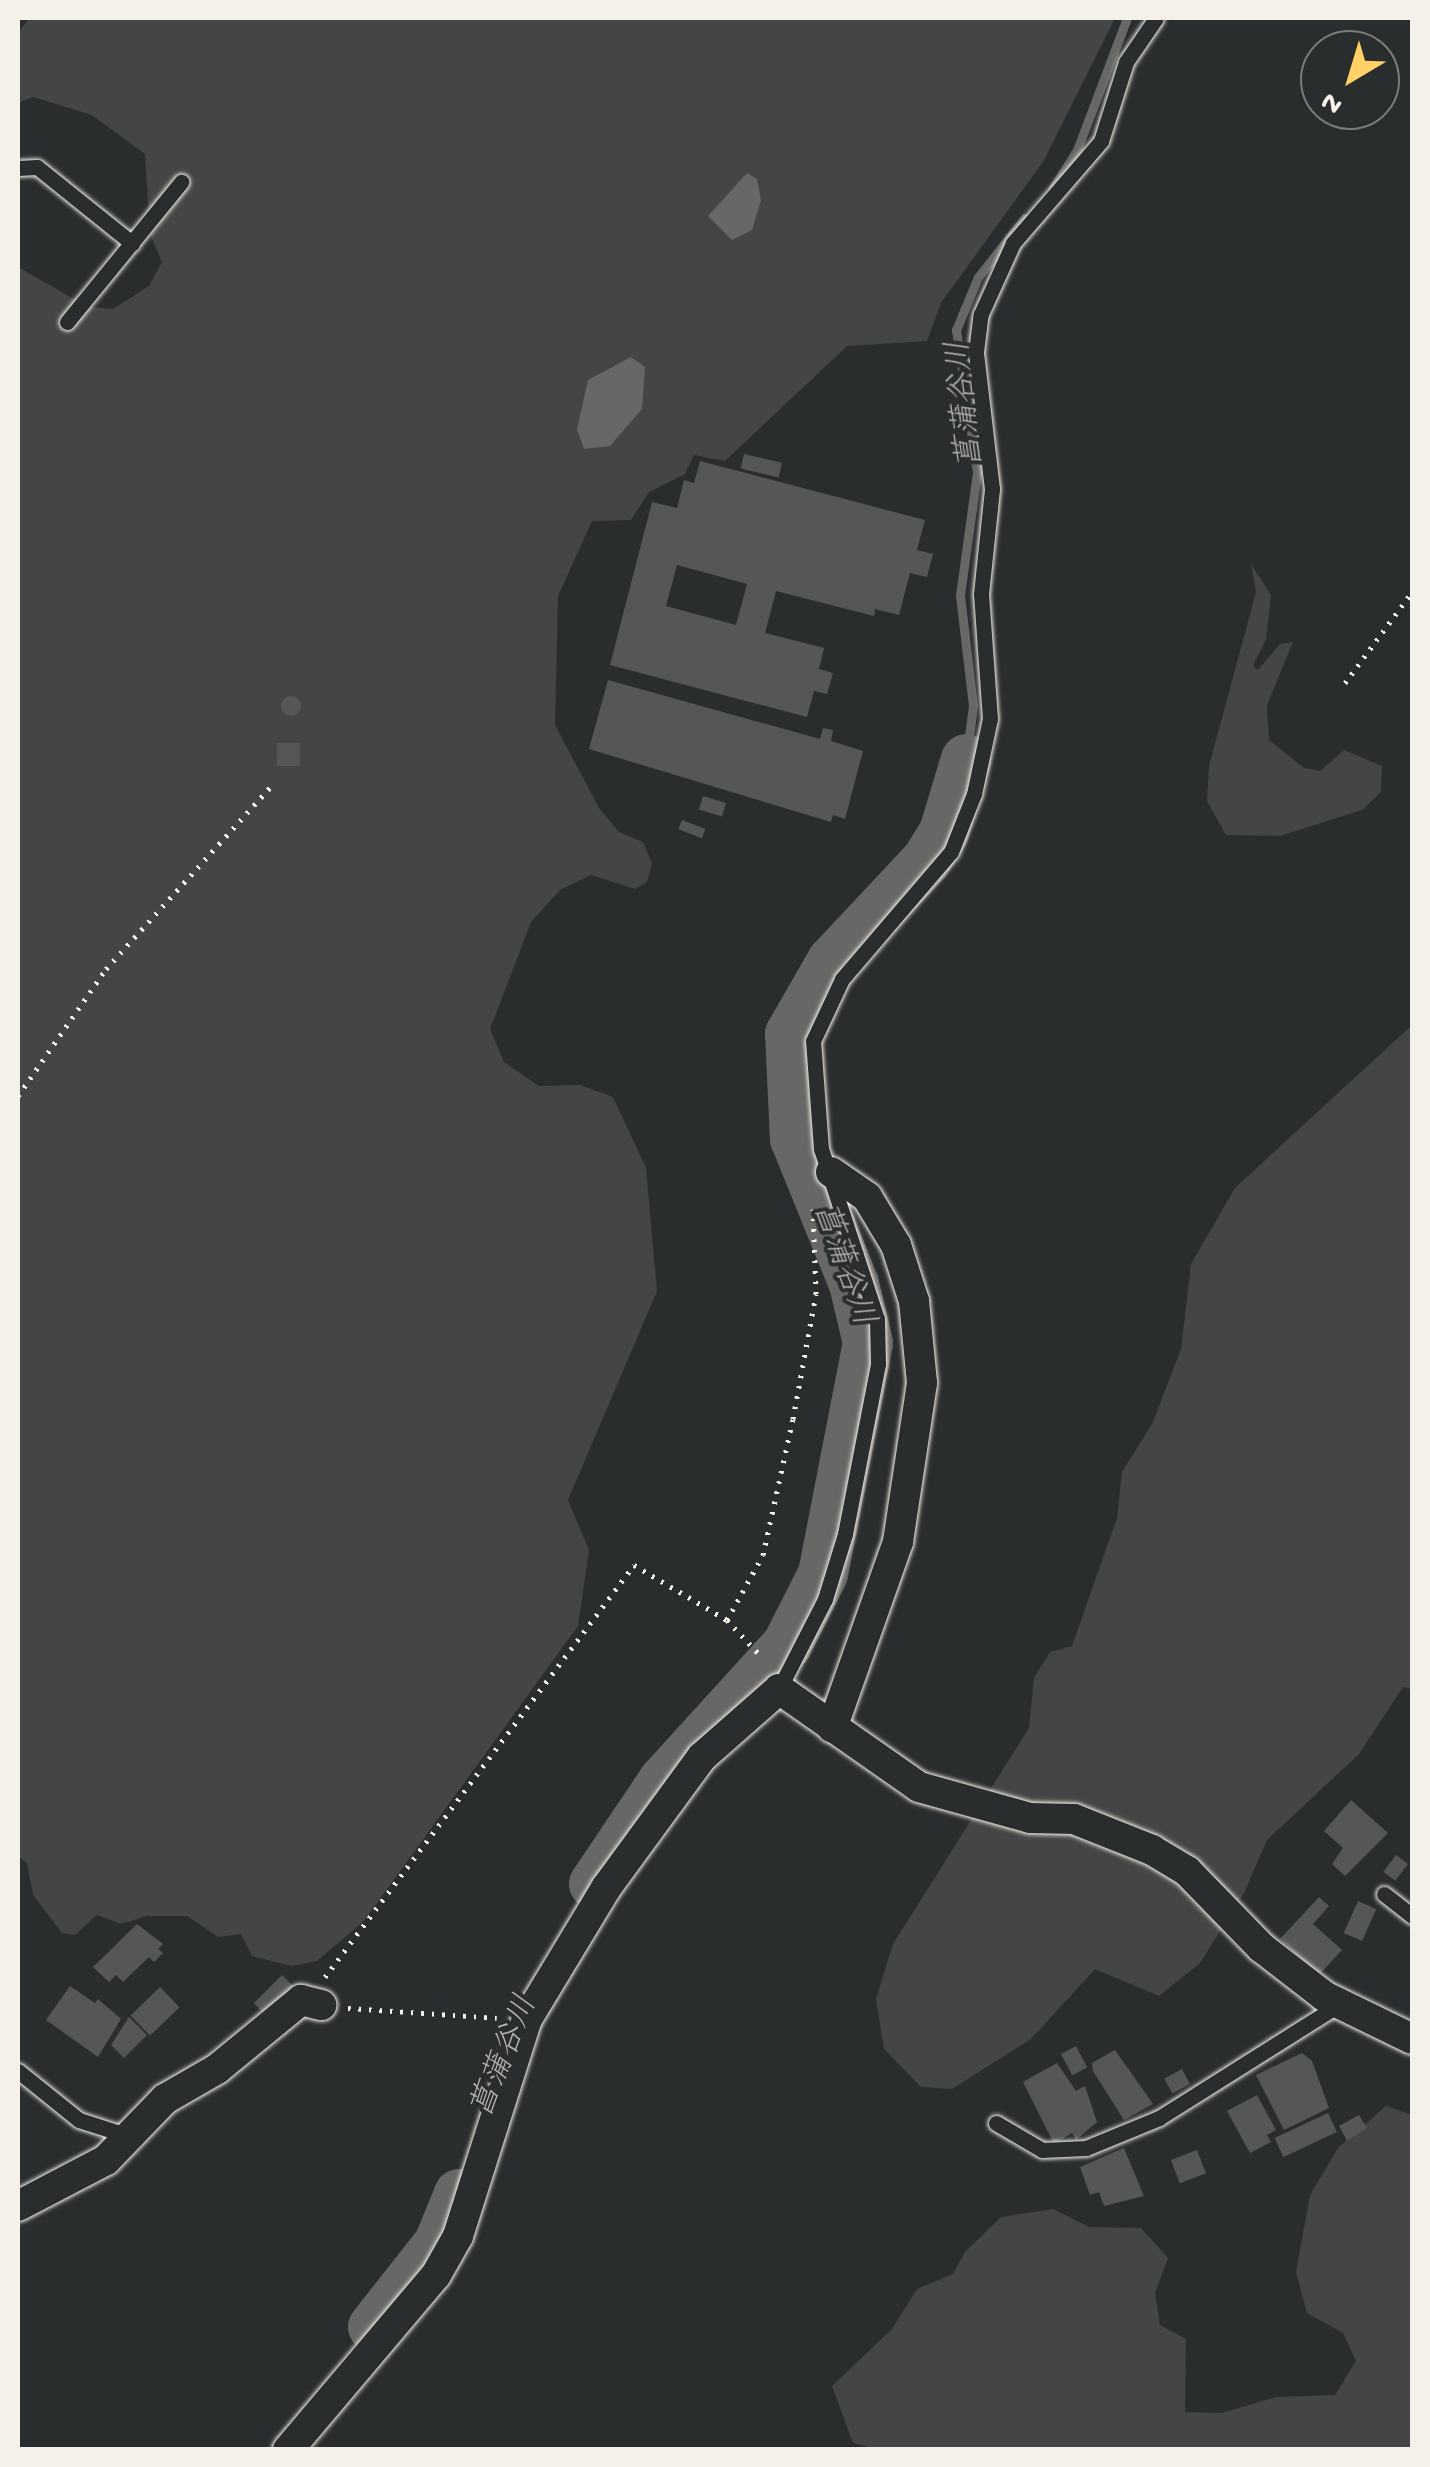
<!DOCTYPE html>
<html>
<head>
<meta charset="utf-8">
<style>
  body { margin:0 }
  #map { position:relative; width:1430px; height:2467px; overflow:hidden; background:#2a2d2e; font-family:"Gochi Hand","Klee One",sans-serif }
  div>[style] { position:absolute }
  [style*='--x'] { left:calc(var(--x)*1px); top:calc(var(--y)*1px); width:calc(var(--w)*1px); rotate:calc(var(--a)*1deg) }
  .green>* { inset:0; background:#444645 }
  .water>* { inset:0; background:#676866 }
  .stream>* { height:9px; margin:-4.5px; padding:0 4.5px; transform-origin:4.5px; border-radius:4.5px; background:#676866 }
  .river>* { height:50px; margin:-25px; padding:0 25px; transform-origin:25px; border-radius:25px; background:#676866 }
  .building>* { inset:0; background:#555756; transform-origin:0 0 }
  .round { border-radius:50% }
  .path>* { height:5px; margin-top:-2.5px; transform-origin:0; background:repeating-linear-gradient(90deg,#f4f1e8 0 2.5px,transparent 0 10.5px) }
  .roads { filter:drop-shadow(0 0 2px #f4f1e8) drop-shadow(0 0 2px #f4f1e8) }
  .lane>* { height:15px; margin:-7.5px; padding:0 7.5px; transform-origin:7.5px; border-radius:7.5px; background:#2a2d2e }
  .street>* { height:30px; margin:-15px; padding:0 15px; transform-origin:15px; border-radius:15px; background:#2a2d2e }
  span { translate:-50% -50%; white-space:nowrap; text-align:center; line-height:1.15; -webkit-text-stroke:8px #2a2d2e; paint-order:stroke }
  .water-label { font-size:32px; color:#b5b3ae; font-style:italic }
  .frame { position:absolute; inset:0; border:20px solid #f4f1e8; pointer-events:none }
  .north { position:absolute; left:1300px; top:30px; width:100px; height:100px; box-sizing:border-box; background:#2a2d2e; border:2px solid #7b7b78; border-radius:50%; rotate:218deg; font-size:28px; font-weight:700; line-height:40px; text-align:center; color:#f4f1e8 }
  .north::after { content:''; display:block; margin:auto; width:35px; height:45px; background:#ffd166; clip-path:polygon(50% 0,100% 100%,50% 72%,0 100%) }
</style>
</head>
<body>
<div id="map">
  <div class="green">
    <i style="clip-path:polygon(30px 18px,1115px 18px,1043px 162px,941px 303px,927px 341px,847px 346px,725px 461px,694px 455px,685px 474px,649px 492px,631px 520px,592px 521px,558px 596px,555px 725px,599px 808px,619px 832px,643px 842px,652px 863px,647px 882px,635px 889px,591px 875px,560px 890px,531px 922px,490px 1029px,504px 1062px,539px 1086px,580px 1085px,613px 1097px,646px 1168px,657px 1291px,568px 1500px,589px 1550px,578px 1626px,364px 1921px,317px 1961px,291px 1966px,252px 1956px,241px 1934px,218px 1937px,187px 1916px,147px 1916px,121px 1924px,97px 1915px,75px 1935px,62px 1933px,33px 1895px,27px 1863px,18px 1856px,18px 267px,88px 307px,113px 309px,149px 286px,162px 262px,150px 234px,145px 154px,92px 115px,33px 97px,18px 103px,18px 32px)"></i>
    <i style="clip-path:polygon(1251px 564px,1271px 595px,1266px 639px,1253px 666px,1258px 670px,1280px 644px,1293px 642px,1267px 705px,1269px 740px,1304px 768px,1320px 771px,1344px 750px,1382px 766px,1381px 792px,1362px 810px,1280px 836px,1226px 835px,1207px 801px,1209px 766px,1256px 592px)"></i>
    <i style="clip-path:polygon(1412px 1025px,1412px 1689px,1403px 1687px,1359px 1754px,1267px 1840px,1245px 1891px,1200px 1963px,1159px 1996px,1095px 1969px,1031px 2039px,952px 2089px,921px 2087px,884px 2049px,876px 1999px,893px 1944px,1029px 1728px,1034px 1678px,1050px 1652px,1072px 1646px,1117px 1518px,1122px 1472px,1153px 1422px,1181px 1349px,1191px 1264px,1235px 1188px)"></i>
    <i style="clip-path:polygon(1386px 2106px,1412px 2115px,1412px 2449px,876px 2449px,853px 2443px,832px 2386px,892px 2329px,917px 2289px,953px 2274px,965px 2252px,1001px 2217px,1053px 2209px,1089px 2227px,1141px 2228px,1168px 2258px,1155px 2293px,1160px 2325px,1186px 2339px,1185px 2412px,1222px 2413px,1276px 2397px,1335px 2395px,1356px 2361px,1343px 2333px,1307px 2313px,1296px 2272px,1310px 2195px,1338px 2148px)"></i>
  </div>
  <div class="water">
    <i style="clip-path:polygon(747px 173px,757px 179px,761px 200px,752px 230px,732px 240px,708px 216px)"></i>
    <i style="clip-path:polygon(631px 357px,645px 367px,642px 409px,610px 446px,584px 449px,577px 429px,588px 380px)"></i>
  </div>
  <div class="stream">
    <i style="--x:1053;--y:188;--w:45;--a:-57.7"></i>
    <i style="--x:1077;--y:150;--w:141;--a:-69.3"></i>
    <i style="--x:966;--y:759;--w:53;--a:-82.5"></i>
    <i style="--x:973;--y:706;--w:112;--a:-96.7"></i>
    <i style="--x:960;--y:595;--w:124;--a:-82.1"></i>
    <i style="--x:977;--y:472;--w:144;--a:-98.4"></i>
    <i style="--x:956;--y:330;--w:57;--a:-67.5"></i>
    <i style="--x:978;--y:277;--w:75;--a:-51.5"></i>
  </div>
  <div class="river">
    <i style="--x:594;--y:1884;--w:125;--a:-56.1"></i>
    <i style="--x:664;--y:1780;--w:183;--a:-47.7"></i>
    <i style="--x:787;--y:1645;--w:80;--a:-63.1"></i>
    <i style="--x:823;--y:1574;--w:235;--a:-79"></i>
    <i style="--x:868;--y:1343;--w:61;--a:-103.3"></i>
    <i style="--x:854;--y:1284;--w:157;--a:-112.1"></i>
    <i style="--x:795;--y:1139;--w:105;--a:-92.7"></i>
    <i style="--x:790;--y:1034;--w:84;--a:-60.1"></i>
    <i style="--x:832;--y:961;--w:137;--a:-46.8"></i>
    <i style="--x:926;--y:861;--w:34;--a:-58"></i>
    <i style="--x:944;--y:832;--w:76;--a:-73.2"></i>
    <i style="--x:373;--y:2327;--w:107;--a:-51.8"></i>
    <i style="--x:439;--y:2243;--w:53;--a:-67.8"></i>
  </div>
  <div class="building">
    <i style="left:744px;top:454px;width:39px;height:15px;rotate:13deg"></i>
    <i style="clip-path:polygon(evenodd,700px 461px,925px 520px,917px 550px,933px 554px,927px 577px,910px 573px,899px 615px,875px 609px,874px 616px,776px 591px,765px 633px,824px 648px,819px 669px,833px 673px,827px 694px,814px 691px,807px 717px,610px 665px,652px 502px,677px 508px,684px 480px,694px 483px,700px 461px,677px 565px,747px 584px,736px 625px,666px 606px,677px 565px)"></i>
    <i style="clip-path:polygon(608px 680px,820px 739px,823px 728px,833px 730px,831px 741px,863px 751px,845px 819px,833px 815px,831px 822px,589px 749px)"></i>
    <i class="round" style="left:281px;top:696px;width:20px;height:20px"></i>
    <i style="left:300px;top:743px;width:23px;height:23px;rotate:90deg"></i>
    <i style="left:703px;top:796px;width:24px;height:14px;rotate:17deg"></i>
    <i style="left:682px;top:820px;width:25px;height:10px;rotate:21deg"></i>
    <i style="clip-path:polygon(1351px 1800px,1388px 1833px,1345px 1876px,1332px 1864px,1343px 1848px,1324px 1831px)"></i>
    <i style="left:1396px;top:1855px;width:15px;height:21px;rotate:37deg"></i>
    <i style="clip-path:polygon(1319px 1897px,1329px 1906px,1313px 1924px,1342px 1950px,1319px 1975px,1280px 1939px)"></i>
    <i style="left:1358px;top:1901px;width:20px;height:35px;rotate:24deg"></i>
    <i style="clip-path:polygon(137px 1924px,163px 1944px,158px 1949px,163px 1953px,154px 1962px,149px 1957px,123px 1982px,116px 1975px,109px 1982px,93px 1967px)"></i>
    <i style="left:282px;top:1975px;width:16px;height:40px;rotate:45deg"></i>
    <i style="clip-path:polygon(70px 1986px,95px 2003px,98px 1999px,121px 2019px,98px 2057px,46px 2020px)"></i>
    <i style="left:160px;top:1987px;width:28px;height:41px;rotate:46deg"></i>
    <i style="clip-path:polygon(129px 2017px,147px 2035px,124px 2058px,111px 2045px)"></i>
    <i style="left:1076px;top:2046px;width:24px;height:17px;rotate:62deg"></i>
    <i style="clip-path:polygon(1115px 2050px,1153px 2104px,1124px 2120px,1093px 2071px,1092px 2063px)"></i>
    <i style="clip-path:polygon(1302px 2053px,1312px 2061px,1329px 2108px,1284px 2130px,1256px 2075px)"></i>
    <i style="clip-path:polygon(1057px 2063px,1076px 2091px,1085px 2086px,1097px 2122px,1076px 2140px,1072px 2133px,1054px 2144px,1023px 2082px)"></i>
    <i style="left:1182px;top:2069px;width:17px;height:20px;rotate:62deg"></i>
    <i style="clip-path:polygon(1257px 2095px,1276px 2130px,1267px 2135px,1271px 2142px,1250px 2153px,1227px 2111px)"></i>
    <i style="left:1328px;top:2113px;width:21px;height:59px;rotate:65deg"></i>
    <i style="clip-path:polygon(1359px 2115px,1367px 2128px,1347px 2141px,1339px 2126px)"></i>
    <i style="clip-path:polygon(1124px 2148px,1144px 2196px,1104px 2206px,1099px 2192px,1090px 2195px,1080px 2167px)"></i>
    <i style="left:1197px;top:2150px;width:25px;height:28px;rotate:69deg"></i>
  </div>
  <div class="path">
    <i style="--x:1345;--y:683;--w:113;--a:-53.6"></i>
    <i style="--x:18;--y:1096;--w:155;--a:-55.3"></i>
    <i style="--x:106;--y:969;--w:248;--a:-47.9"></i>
    <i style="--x:727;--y:1620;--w:74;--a:-61"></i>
    <i style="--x:763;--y:1555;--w:139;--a:-77.6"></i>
    <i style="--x:793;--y:1419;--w:127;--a:-79.6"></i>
    <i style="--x:816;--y:1294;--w:85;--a:-92"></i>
    <i style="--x:325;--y:1977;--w:515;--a:-53.13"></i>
    <i style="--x:634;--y:1565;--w:108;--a:30.6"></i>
    <i style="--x:727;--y:1620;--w:48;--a:46.7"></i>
    <i style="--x:348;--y:2008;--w:149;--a:3.8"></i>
  </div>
  <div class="roads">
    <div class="lane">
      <i style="--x:18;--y:168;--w:19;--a:-3"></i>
      <i style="--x:37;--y:167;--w:122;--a:38.7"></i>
      <i style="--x:67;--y:322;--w:181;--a:-50.8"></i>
      <i style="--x:779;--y:1689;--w:101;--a:-62.9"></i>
      <i style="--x:825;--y:1599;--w:68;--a:-72.9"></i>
      <i style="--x:845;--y:1534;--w:173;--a:-79"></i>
      <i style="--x:878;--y:1364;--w:45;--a:-91.3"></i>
      <i style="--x:877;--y:1319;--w:179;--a:-108.2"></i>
      <i style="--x:821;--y:1149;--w:108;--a:-94.2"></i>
      <i style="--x:813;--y:1041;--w:68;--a:-64.9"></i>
      <i style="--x:842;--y:979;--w:167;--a:-49.4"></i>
      <i style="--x:951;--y:852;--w:62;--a:-68.4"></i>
      <i style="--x:974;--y:794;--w:77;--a:-78"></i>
      <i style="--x:990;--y:719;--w:125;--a:-94.1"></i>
      <i style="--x:981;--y:594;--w:106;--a:-84"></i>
      <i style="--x:992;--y:489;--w:138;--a:-96.7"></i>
      <i style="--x:976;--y:352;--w:38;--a:-83"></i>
      <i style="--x:981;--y:314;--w:78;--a:-65.7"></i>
      <i style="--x:1013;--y:243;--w:135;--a:-49.2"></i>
      <i style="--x:1101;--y:141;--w:83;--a:-72.4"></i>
      <i style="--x:1126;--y:62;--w:53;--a:-55.7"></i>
      <i style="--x:1384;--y:1894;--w:36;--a:38"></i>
      <i style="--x:18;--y:2071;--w:78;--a:38.8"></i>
      <i style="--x:79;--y:2120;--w:52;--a:17.7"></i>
      <i style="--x:996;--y:2123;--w:53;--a:30.4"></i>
      <i style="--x:1042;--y:2150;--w:44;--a:-2.6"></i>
      <i style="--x:1086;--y:2148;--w:79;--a:-22.3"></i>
      <i style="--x:1159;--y:2118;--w:214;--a:-32.2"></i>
    </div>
    <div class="street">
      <i style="--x:831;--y:1172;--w:44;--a:34.8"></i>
      <i style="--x:867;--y:1197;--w:56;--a:58.9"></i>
      <i style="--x:896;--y:1245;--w:59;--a:72.2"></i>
      <i style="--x:914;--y:1301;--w:82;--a:84.4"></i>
      <i style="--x:922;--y:1383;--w:161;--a:98.6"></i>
      <i style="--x:898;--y:1542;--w:197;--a:109.5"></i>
      <i style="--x:18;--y:2206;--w:99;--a:-27.6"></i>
      <i style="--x:106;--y:2160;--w:85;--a:-46"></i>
      <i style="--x:165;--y:2099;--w:60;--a:-30"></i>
      <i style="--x:217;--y:2069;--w:109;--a:-39.4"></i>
      <i style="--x:301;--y:2000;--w:21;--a:14"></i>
      <i style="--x:288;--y:2450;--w:229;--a:-49.8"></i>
      <i style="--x:436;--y:2275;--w:45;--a:-60.6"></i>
      <i style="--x:458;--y:2236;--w:228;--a:-72.4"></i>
      <i style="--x:527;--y:2019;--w:153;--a:-58.9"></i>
      <i style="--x:606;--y:1888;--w:162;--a:-53.8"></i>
      <i style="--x:702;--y:1757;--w:103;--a:-41.4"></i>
      <i style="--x:779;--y:1689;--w:171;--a:35"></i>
      <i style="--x:919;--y:1787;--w:115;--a:15.6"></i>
      <i style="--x:1030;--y:1818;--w:44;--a:1.3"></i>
      <i style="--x:1074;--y:1819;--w:84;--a:21.7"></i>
      <i style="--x:1152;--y:1850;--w:41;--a:31"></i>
      <i style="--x:1187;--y:1871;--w:107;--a:45.8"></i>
      <i style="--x:1262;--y:1948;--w:78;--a:37.7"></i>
      <i style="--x:1324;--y:1996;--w:98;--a:26"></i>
    </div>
  </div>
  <div class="water-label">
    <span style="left:967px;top:404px;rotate:-96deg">菖蒲谷川</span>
    <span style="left:842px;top:1265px;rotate:71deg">菖蒲谷川</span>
    <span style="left:506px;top:2057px;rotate:-68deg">菖蒲谷川</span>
  </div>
  <div class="frame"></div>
  <div class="north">N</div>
</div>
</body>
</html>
